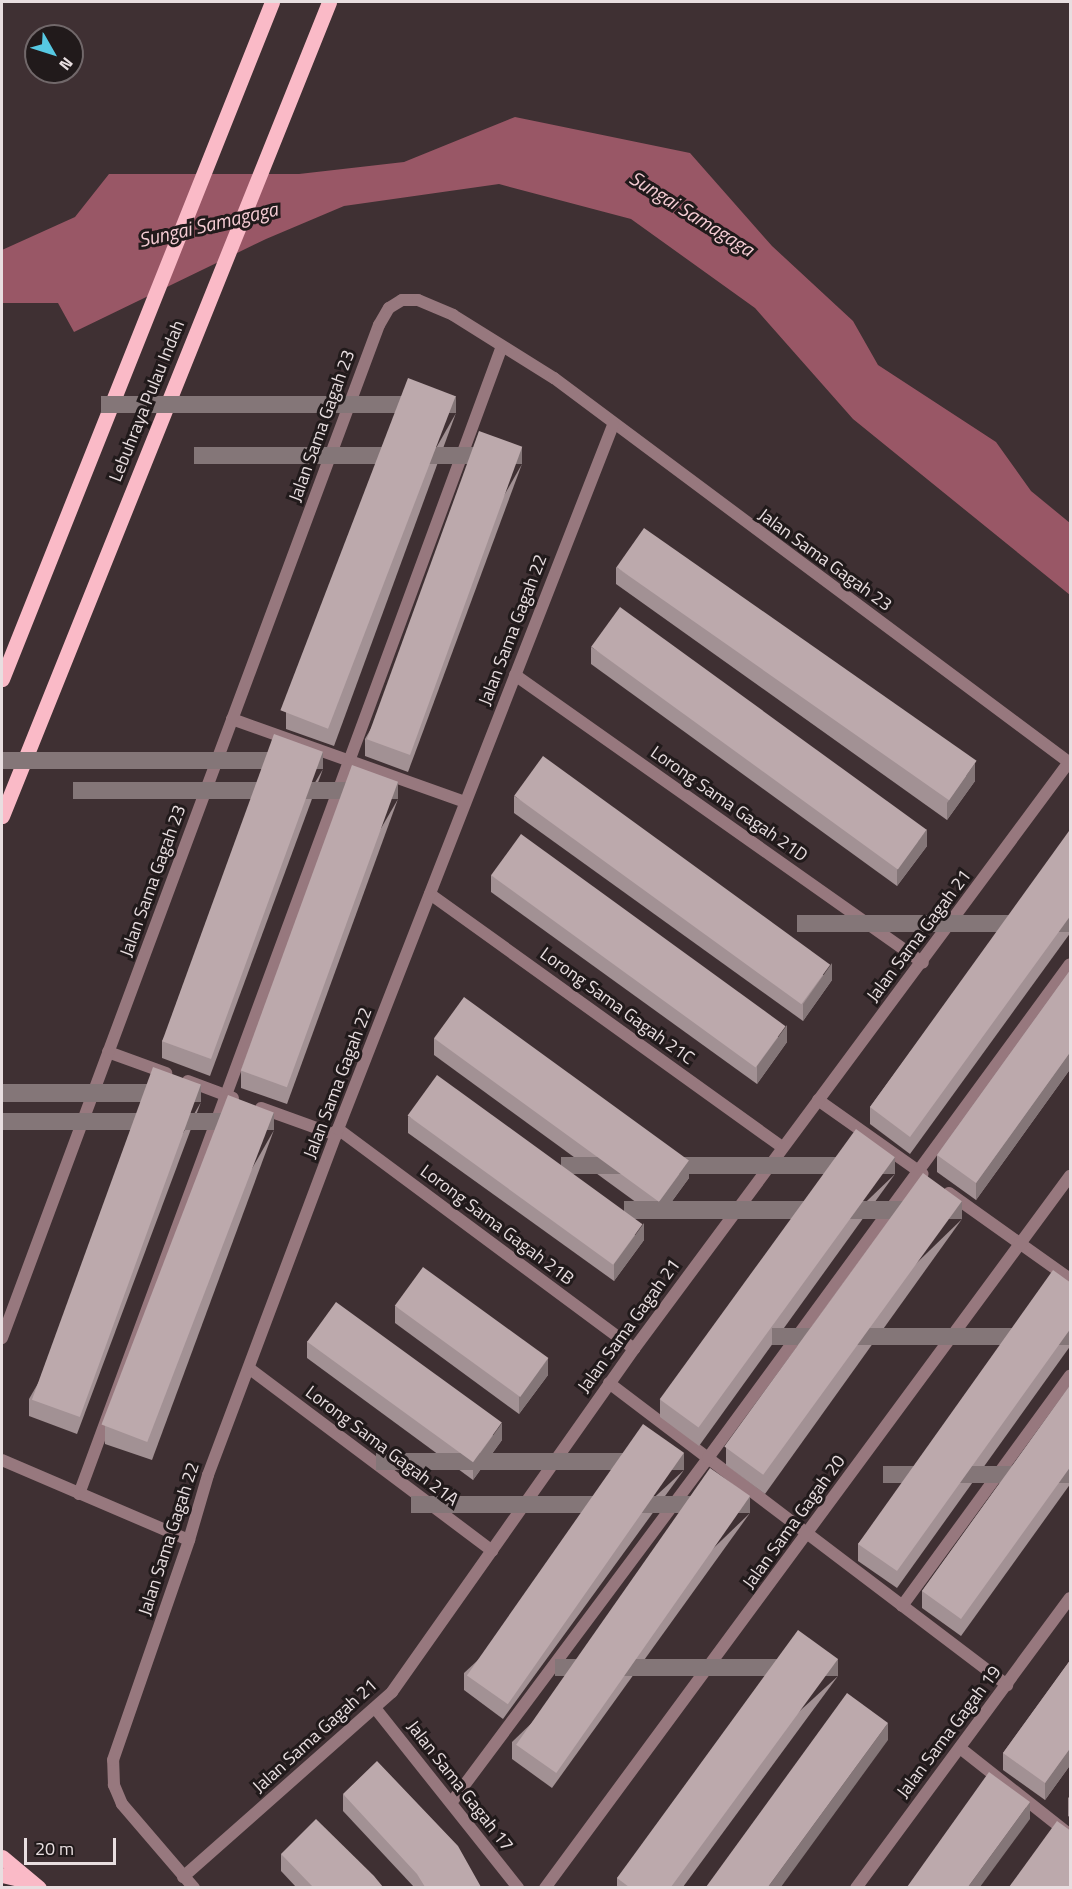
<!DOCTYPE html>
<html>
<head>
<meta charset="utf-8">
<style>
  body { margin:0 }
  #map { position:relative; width:1072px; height:1889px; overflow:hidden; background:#3f3033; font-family:"Titillium Web",sans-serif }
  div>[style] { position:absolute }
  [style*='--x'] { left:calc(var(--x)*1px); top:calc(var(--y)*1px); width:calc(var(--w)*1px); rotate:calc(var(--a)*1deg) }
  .water>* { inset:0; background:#995766 }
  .service>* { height:12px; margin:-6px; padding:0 6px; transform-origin:6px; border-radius:6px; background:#97787e }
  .minor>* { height:12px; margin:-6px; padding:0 6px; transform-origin:6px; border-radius:6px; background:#97787e }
  .primary>* { height:15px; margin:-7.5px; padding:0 7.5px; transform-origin:7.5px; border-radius:7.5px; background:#fabac7 }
  .wall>* { inset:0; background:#a29194 }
  .shaded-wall>* { inset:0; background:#847678; transform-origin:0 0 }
  .building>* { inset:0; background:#bca9ac; transform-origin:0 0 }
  span { translate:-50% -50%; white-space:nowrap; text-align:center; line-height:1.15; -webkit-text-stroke:6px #211a1b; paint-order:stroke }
  .street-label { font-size:18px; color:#e8dee0 }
  .water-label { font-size:20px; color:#f5ccd4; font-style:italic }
  .frame { position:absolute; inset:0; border:3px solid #e8dee0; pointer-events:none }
  .north { position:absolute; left:24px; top:24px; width:60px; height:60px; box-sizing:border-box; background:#211a1b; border:2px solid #71686a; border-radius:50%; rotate:129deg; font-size:16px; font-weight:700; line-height:24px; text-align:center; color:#e8dee0 }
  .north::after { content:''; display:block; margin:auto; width:21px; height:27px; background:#57c9e3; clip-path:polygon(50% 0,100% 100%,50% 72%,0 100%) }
  .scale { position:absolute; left:24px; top:1838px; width:92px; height:27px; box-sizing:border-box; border:3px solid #e8dee0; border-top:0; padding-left:8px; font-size:18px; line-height:21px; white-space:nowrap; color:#e8dee0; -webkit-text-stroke:4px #211a1b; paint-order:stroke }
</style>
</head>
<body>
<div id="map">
  <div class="water">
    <i style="clip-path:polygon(515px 117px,690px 153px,772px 246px,853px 321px,878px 365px,996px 442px,1031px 491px,1070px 523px,1070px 595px,853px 419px,755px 308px,631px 219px,499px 184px,344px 206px,266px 239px,74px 332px,58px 303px,2px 303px,2px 250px,75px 217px,109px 174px,299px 174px,404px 162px)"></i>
  </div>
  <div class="service">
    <i style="--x:232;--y:719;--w:247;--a:19.6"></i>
    <i style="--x:108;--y:1052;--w:62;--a:19.9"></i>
    <i style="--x:188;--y:1081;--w:48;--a:20.7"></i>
    <i style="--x:818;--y:1100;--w:128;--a:35.2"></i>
    <i style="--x:261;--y:1108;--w:80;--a:19.8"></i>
    <i style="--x:949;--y:1193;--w:148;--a:35.4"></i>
    <i style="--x:609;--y:1383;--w:500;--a:37.2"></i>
    <i style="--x:79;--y:1494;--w:1223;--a:-69.77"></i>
    <i style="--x:902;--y:1606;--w:285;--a:-53.9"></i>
    <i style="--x:960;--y:1748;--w:140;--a:38.3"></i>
    <i style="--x:451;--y:1803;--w:430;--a:-53.3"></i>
    <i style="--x:708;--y:1458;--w:612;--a:-53.77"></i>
  </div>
  <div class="minor">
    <i style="--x:515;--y:675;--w:499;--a:35.2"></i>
    <i style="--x:430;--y:894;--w:433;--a:35.7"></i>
    <i style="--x:338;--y:1129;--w:369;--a:36.6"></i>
    <i style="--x:2;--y:1338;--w:1081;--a:-69.59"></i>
    <i style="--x:379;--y:325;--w:20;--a:-60"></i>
    <i style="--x:389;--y:308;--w:15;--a:-32"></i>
    <i style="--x:402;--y:300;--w:16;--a:0"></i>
    <i style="--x:418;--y:300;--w:38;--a:23"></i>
    <i style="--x:453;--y:315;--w:119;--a:32"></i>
    <i style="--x:554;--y:378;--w:644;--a:36.73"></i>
    <i style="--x:250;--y:1369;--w:303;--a:36.9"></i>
    <i style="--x:2;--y:1460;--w:203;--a:23.2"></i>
    <i style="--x:375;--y:1708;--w:230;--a:51.5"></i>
    <i style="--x:183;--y:1877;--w:279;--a:-41.5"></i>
    <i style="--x:392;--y:1692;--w:420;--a:-54.8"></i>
    <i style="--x:634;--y:1349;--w:731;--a:-53.46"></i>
    <i style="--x:194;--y:1888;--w:111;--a:-130.6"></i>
    <i style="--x:122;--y:1804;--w:21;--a:-113"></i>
    <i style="--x:114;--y:1785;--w:25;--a:-92"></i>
    <i style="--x:113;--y:1760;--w:233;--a:-70.9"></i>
    <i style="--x:189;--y:1540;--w:68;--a:-73.7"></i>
    <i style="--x:208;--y:1475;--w:370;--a:-69.4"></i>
    <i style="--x:338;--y:1129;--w:756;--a:-68.66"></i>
    <i style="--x:545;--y:1888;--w:885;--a:-53.6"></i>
    <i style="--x:856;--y:1888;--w:360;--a:-53.6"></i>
  </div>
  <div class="primary">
    <i style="--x:2;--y:679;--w:729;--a:-68.26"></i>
    <i style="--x:2;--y:816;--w:877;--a:-68.11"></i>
    <i style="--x:2;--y:1857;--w:48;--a:40"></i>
    <i style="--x:2;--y:1875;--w:27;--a:13"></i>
  </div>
  <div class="wall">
    <i style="clip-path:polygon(456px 413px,334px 746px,286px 729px,286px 712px)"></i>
    <i style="clip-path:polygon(522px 464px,408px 772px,365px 756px,365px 739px)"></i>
    <i style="clip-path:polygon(616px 567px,975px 781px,947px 820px,616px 584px)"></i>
    <i style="clip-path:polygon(591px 647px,927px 846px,897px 886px,591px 664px)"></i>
    <i style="clip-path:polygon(323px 769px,210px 1076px,162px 1058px,162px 1041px)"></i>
    <i style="clip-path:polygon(514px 796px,832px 980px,803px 1021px,514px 813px)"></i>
    <i style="clip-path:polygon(398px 799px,287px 1104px,241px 1088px,241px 1070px)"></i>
    <i style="clip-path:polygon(1071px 833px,1071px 932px,910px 1154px,870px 1124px,870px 1107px)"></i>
    <i style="clip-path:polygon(491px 875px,787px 1042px,757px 1084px,491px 892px)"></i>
    <i style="clip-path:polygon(1071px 969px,1071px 1068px,976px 1200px,937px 1172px,937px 1155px)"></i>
    <i style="clip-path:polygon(434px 1038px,689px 1178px,659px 1219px,434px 1055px)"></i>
    <i style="clip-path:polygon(201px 1102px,77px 1434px,29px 1416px,29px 1399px)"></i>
    <i style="clip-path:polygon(408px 1116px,644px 1240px,614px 1281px,408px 1133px)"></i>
    <i style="clip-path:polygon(274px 1130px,152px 1460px,105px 1444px,105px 1426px)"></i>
    <i style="clip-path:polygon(895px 1174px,699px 1446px,660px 1417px,660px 1400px)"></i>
    <i style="clip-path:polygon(962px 1219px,765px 1494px,726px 1465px,726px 1448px)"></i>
    <i style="clip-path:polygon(1071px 1250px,1071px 1268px,1070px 1268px)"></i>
    <i style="clip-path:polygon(1071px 1283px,1071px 1345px,897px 1588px,858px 1561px,858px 1544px)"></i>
    <i style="clip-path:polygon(395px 1306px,548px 1375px,519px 1414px,395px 1323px)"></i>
    <i style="clip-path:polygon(307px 1341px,502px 1440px,473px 1480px,307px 1358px)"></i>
    <i style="clip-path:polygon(1071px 1384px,1071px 1483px,961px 1636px,922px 1608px,922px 1591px)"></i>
    <i style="clip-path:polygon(684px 1470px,503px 1719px,464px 1690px,464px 1673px)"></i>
    <i style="clip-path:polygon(750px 1513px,552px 1788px,512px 1759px,512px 1742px)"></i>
    <i style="clip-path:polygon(1071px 1659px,1071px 1764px,1045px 1800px,1003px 1770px,1003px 1753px)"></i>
    <i style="clip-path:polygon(838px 1676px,683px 1887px,617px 1887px,617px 1878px)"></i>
    <i style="clip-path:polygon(343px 1794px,481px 1887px,414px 1887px,343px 1811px)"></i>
    <i style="clip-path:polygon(1071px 1795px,1071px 1818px,1068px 1816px,1068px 1798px)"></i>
    <i style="clip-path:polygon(281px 1854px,383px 1887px,296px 1887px,281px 1871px)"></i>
  </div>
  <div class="shaded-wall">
    <i style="left:456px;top:396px;width:17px;height:355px;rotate:90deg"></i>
    <i style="left:522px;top:447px;width:17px;height:328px;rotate:90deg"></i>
    <i style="left:323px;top:752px;width:17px;height:327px;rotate:90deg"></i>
    <i style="clip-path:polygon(975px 763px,975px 781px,947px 820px,947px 803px)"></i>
    <i style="left:398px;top:782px;width:17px;height:325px;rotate:90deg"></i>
    <i style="clip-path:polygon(927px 829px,927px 846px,897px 886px,897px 869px)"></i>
    <i style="left:1071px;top:915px;width:17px;height:274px;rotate:90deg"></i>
    <i style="clip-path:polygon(832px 963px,832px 980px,803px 1021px,803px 1004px)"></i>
    <i style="clip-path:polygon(787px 1025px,787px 1042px,757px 1084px,757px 1066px)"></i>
    <i style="clip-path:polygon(1071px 1051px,1071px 1068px,976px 1200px,976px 1183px)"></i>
    <i style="left:201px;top:1084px;width:18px;height:355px;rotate:90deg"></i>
    <i style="left:274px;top:1113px;width:17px;height:352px;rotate:90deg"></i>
    <i style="left:895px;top:1157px;width:17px;height:334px;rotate:90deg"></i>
    <i style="clip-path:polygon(689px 1161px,689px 1178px,659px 1219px,659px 1202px)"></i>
    <i style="left:962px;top:1201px;width:18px;height:338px;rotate:90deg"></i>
    <i style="clip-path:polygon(644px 1223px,644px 1240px,614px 1281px,614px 1264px)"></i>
    <i style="left:1071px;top:1328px;width:17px;height:299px;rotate:90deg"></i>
    <i style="clip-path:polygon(548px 1358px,548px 1375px,519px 1414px,519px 1397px)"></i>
    <i style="clip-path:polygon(502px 1423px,502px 1440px,473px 1480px,473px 1463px)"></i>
    <i style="left:684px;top:1453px;width:17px;height:308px;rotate:90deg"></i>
    <i style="left:1071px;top:1466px;width:17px;height:188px;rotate:90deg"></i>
    <i style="left:750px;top:1496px;width:17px;height:339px;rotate:90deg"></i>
    <i style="left:838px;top:1659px;width:17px;height:283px;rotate:90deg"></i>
    <i style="clip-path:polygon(888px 1723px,888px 1740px,781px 1887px,768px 1887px)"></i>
    <i style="clip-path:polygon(1071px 1747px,1071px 1764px,1045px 1800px,1045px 1783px)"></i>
    <i style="clip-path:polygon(1030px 1802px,1030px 1819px,980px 1887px,968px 1887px)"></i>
  </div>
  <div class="building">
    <i style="left:408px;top:378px;width:51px;height:356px;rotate:21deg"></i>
    <i style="left:479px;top:431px;width:46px;height:328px;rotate:20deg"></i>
    <i style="left:644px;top:528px;width:406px;height:48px;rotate:35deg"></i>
    <i style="left:620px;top:607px;width:379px;height:49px;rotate:36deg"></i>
    <i style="left:274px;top:734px;width:52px;height:327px;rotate:20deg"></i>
    <i style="left:543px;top:756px;width:355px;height:49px;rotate:36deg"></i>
    <i style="left:352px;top:765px;width:49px;height:325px;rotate:20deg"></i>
    <i style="clip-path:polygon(1069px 831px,1071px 833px,1071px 915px,910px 1137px,870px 1107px)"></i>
    <i style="left:521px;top:834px;width:327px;height:51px;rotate:36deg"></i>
    <i style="clip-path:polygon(1071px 969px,1071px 1051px,976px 1183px,937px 1155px)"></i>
    <i style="left:464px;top:997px;width:278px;height:51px;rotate:36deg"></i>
    <i style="left:153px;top:1067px;width:51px;height:354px;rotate:20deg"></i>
    <i style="left:437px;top:1075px;width:254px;height:50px;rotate:36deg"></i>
    <i style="left:228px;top:1095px;width:49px;height:353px;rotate:21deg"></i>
    <i style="left:856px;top:1129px;width:48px;height:334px;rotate:36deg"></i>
    <i style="left:923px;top:1173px;width:48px;height:338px;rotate:36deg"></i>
    <i style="left:423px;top:1267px;width:155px;height:48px;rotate:36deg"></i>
    <i style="clip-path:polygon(1053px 1270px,1071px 1283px,1071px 1328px,897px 1571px,858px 1544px)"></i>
    <i style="left:336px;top:1302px;width:205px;height:49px;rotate:36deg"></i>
    <i style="clip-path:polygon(1071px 1384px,1071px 1466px,961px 1619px,922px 1591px)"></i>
    <i style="left:643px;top:1424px;width:50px;height:307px;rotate:35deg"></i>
    <i style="left:710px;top:1468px;width:49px;height:338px;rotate:35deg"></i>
    <i style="clip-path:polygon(798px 1630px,838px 1659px,671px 1887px,629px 1887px,617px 1878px)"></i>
    <i style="clip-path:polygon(1071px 1659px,1071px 1747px,1045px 1783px,1003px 1753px)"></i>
    <i style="clip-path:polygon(847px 1693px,888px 1723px,768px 1887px,706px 1887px)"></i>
    <i style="clip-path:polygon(377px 1761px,458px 1846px,481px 1887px,425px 1887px,417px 1874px,343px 1794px)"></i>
    <i style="clip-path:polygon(989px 1772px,1030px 1802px,968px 1887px,907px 1887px)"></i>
    <i style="clip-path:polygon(316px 1819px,374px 1876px,383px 1887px,313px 1887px,281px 1854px)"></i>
    <i style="clip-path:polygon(1057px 1821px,1071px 1831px,1071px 1884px,1068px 1887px,1009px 1887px)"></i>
  </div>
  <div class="street-label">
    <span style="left:147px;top:401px;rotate:-68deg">Lebuhraya Pulau Indah</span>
    <span style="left:322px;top:426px;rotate:-70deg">Jalan Sama Gagah 23</span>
    <span style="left:825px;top:560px;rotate:36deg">Jalan Sama Gagah 23</span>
    <span style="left:513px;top:630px;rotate:-69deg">Jalan Sama Gagah 22</span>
    <span style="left:729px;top:804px;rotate:35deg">Lorong Sama Gagah 21D</span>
    <span style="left:153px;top:881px;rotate:-70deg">Jalan Sama Gagah 23</span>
    <span style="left:919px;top:936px;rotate:-53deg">Jalan Sama Gagah 21</span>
    <span style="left:617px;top:1006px;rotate:36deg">Lorong Sama Gagah 21C</span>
    <span style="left:338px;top:1083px;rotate:-69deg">Jalan Sama Gagah 22</span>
    <span style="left:497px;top:1225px;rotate:37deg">Lorong Sama Gagah 21B</span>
    <span style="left:629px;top:1326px;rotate:-54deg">Jalan Sama Gagah 21</span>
    <span style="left:382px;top:1446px;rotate:37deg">Lorong Sama Gagah 21A</span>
    <span style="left:794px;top:1522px;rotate:-54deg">Jalan Sama Gagah 20</span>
    <span style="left:169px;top:1539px;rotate:-72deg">Jalan Sama Gagah 22</span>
    <span style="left:949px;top:1732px;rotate:-53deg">Jalan Sama Gagah 19</span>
    <span style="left:315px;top:1736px;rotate:-42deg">Jalan Sama Gagah 21</span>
    <span style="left:460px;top:1786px;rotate:52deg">Jalan Sama Gagah 17</span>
  </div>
  <div class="water-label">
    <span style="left:692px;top:213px;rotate:32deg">Sungai Samagaga</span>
    <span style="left:208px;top:224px;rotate:-13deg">Sungai Samagaga</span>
  </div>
  <div class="frame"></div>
  <div class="north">N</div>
  <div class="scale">20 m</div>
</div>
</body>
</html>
